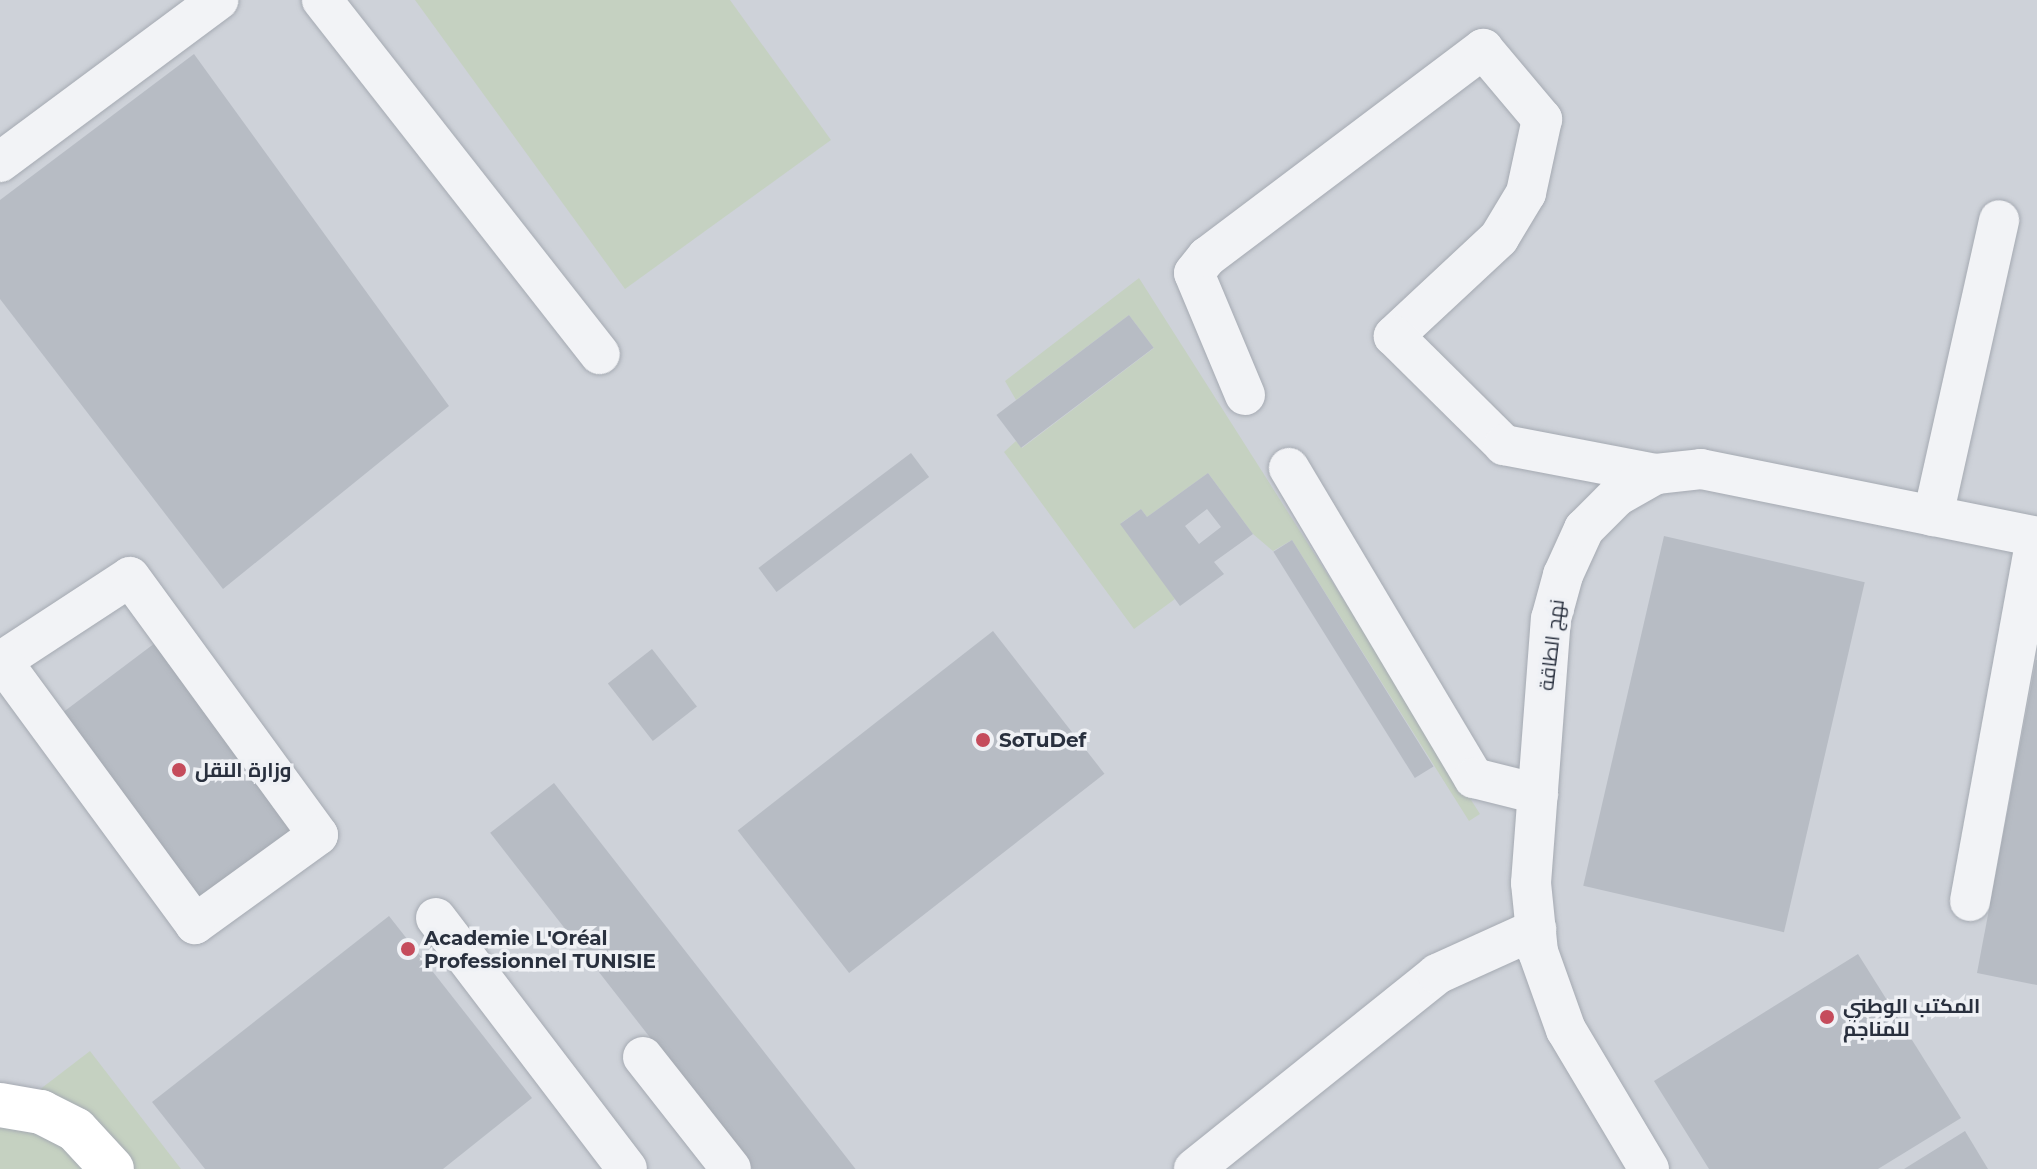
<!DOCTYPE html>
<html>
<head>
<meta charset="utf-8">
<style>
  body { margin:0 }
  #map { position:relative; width:2037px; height:1169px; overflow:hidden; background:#dfe3e8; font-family:Montserrat,Cairo,sans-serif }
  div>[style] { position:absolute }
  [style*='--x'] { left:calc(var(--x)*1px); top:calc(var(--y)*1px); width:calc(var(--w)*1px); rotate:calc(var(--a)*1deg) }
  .built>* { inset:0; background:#ced2d9 }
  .green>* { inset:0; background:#c5d1c1 }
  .building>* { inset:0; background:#b7bcc4; transform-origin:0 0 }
  .roads { filter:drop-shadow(0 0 2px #a5aab2) drop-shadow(0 0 2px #a5aab2) }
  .minor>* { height:40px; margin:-20px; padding:0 20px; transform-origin:20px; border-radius:20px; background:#f2f3f6 }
  .highway>* { height:44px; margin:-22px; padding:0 22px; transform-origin:22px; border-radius:22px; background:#fff }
  .dots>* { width:22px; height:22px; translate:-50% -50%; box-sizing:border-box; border:4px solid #eff1f5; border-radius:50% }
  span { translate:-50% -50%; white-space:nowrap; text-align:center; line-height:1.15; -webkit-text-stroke:7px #eff1f5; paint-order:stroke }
  .street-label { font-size:20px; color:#29303e }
  .poi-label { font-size:20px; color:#29303e; font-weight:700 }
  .left { translate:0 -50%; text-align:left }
</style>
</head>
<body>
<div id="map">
  <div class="built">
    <i style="clip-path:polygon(0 0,2037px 0,2037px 1169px,28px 1169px,0 1133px)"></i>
  </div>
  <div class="green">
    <i style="clip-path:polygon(415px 0,730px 0,831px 140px,625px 289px)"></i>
    <i style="clip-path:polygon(1139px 278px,1480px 814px,1469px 821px,1292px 540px,1273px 551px,1253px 534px,1208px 473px,1147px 517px,1141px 509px,1121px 523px,1175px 599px,1134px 629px,1004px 452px,1016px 441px,1022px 448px,1154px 348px,1129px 315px,1016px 400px,1005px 381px)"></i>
    <i style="clip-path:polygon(90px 1051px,181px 1169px,0 1169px,0 1120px)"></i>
  </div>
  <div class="building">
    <i style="clip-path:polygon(194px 54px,449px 406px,223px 589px,0 299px,0 200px)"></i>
    <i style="left:1129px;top:315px;width:41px;height:166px;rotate:53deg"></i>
    <i style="left:911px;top:453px;width:30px;height:191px;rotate:53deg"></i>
    <i style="clip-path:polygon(evenodd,1208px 473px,1253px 534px,1214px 562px,1224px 574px,1180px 606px,1120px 524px,1141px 509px,1147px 517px,1208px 473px,1207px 509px,1221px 527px,1199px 544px,1185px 526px,1207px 509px)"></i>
    <i style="left:1664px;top:536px;width:206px;height:359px;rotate:13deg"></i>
    <i style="left:1292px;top:540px;width:267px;height:22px;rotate:58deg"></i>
    <i style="left:993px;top:631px;width:181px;height:324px;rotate:52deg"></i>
    <i style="left:159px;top:640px;width:233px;height:123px;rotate:53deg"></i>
    <i style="left:652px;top:649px;width:73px;height:56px;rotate:52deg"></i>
    <i style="clip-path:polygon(2036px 660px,2037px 660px,2037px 985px,1977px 973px)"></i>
    <i style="left:554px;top:783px;width:492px;height:81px;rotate:52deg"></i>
    <i style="clip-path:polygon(389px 916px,532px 1098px,443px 1169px,205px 1169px,152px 1102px)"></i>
    <i style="clip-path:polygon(1858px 954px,1961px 1118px,1878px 1169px,1709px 1169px,1654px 1081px)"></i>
    <i style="clip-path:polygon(1965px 1131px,1988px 1169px,1904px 1169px)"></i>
  </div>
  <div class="roads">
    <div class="minor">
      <i style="--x:322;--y:0;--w:450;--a:51.9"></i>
      <i style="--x:0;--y:162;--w:272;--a:-36.6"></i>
      <i style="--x:1245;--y:395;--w:132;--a:-112.7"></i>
      <i style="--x:1194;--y:273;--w:21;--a:-51"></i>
      <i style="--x:1207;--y:257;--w:346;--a:-37"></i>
      <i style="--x:1483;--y:49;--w:92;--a:49.9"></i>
      <i style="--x:1542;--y:119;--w:76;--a:102.2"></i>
      <i style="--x:1526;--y:193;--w:52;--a:121"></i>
      <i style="--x:1499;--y:238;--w:144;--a:137"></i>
      <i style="--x:1394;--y:336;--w:155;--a:44.7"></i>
      <i style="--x:1504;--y:445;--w:155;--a:10.8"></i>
      <i style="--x:1289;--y:468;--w:361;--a:59.2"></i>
      <i style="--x:1474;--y:778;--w:66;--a:14"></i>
      <i style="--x:1933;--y:516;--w:303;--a:-77.4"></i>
      <i style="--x:0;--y:662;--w:155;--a:-33.2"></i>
      <i style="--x:130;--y:577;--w:319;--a:53.9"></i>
      <i style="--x:318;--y:835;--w:152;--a:144.1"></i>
      <i style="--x:195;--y:924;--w:326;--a:-126.3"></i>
      <i style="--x:1970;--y:901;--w:370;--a:-79.7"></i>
      <i style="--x:436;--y:918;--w:315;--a:52.7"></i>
      <i style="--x:643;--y:1057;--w:142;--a:51.8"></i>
      <i style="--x:1194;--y:1169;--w:312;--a:-38.7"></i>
      <i style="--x:1437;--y:974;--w:109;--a:-24.4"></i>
      <i style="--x:1649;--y:1169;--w:162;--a:-120.8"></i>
      <i style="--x:1566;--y:1030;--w:83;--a:-109.7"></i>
      <i style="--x:1538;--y:952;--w:69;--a:-95.8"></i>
      <i style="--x:1531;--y:883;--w:265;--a:-85.7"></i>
      <i style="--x:1551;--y:619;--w:46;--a:-74.7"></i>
      <i style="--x:1563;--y:575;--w:51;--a:-65.5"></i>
      <i style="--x:1584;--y:529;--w:47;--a:-45"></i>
      <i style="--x:1617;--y:496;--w:45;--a:-29.4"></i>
      <i style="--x:1656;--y:474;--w:45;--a:-6.3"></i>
      <i style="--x:1701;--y:469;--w:343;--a:11.4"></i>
    </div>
    <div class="highway">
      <i style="--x:0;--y:1105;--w:42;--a:9.7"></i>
      <i style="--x:41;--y:1112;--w:39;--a:27"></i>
      <i style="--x:76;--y:1130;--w:53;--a:47.3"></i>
    </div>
  </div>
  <div class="dots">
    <i style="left:983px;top:740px;background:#c54c5c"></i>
    <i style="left:179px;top:770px;background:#c54c5c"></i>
    <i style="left:408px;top:949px;background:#c54c5c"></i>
    <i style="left:1827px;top:1017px;background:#c54c5c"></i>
  </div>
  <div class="street-label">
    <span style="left:1552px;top:645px;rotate:-83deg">نهج الطاقة</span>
  </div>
  <div class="poi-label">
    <span class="left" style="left:999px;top:740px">SoTuDef</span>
    <span class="left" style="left:195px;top:770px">وزارة النقل</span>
    <span class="left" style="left:424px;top:950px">Academie L'Oréal<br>Professionnel TUNISIE</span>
    <span class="left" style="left:1843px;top:1018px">المكتب الوطني<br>للمناجم</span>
  </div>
</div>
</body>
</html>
